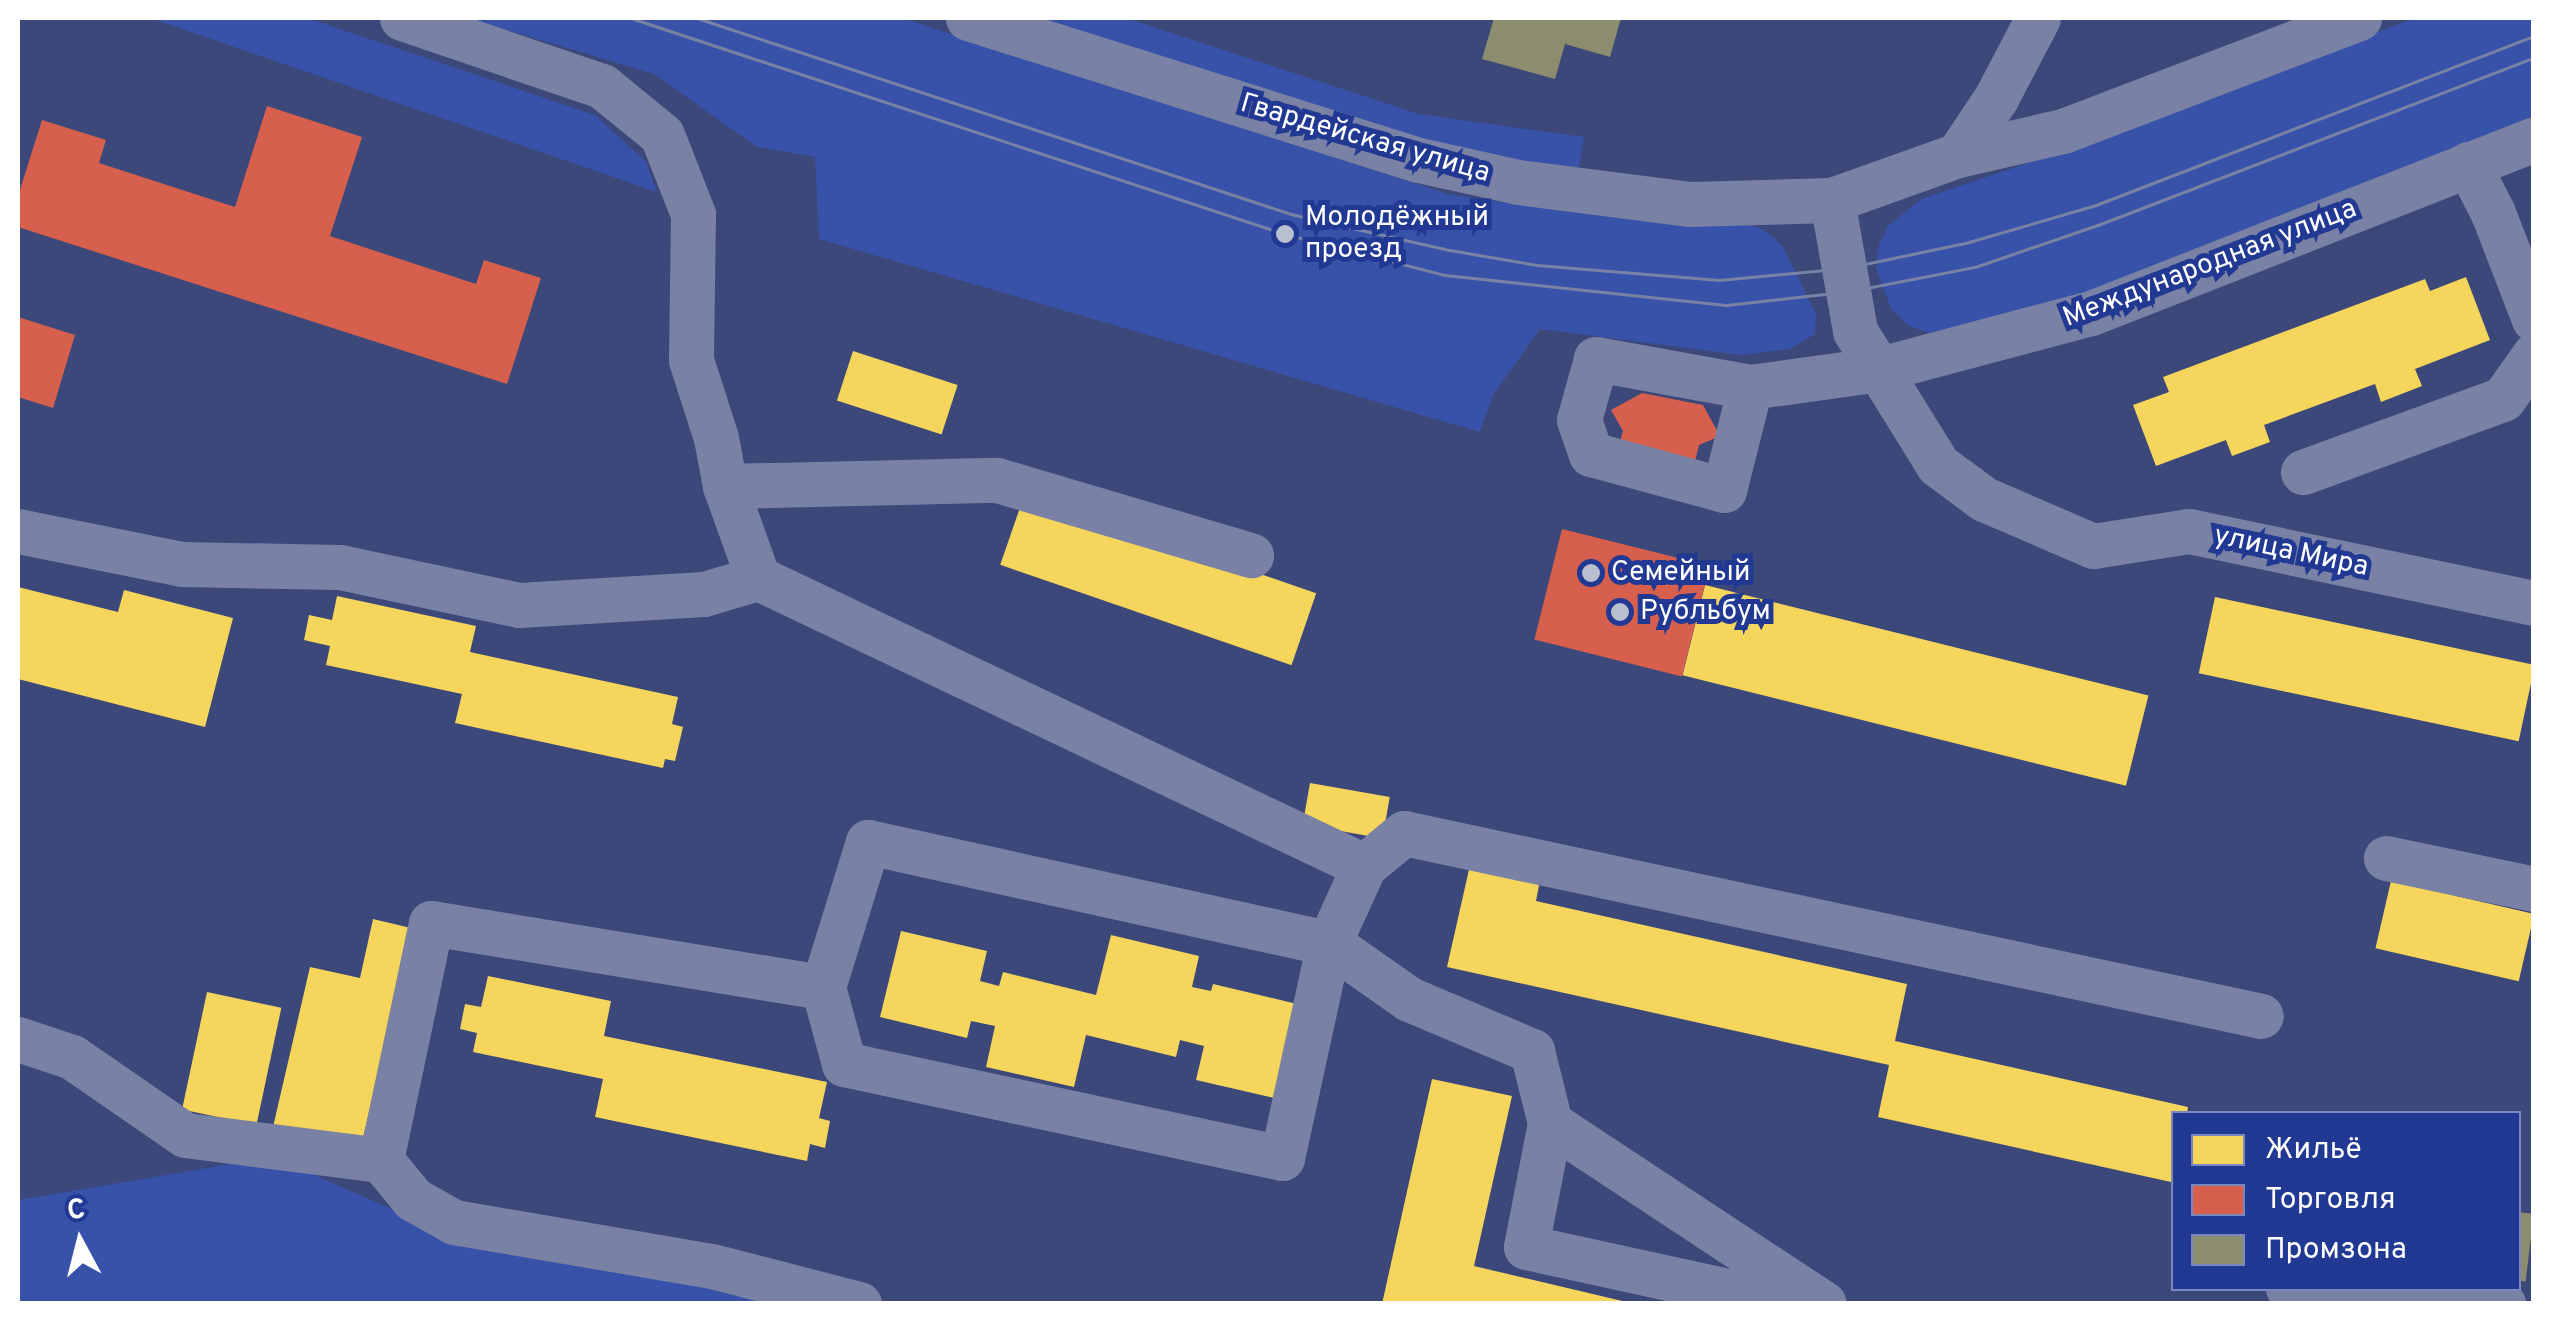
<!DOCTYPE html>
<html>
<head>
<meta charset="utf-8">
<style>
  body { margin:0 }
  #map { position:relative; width:2551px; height:1321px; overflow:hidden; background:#3b4879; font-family:Overpass,sans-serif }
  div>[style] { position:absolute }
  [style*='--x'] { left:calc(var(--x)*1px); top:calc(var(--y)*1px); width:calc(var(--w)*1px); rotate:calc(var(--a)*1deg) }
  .green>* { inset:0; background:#3952a9 }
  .homes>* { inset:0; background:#f6d55c; transform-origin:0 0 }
  .shops>* { inset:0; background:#d6604d; transform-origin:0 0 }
  .industry>* { inset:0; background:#8c8c6e; transform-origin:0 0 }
  .minor>* { height:45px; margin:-22.5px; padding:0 22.5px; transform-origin:22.5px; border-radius:22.5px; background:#7982a4 }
  .tram>* { height:2.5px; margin:-1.25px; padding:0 1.25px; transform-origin:1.25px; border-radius:1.25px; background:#7782a4 }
  .dots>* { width:28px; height:28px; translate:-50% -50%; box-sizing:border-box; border:5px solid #213993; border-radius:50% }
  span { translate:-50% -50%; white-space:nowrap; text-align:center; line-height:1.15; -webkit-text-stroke:10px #213993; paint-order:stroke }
  .street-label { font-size:28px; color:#fff }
  .poi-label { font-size:28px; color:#fff }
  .left { translate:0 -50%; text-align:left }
  .frame { position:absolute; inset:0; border:20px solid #fff; pointer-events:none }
  .legend { position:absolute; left:2171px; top:1111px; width:350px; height:180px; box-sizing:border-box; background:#213993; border:2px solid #7a88be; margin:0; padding:12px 18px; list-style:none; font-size:30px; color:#fff }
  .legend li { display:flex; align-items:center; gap:20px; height:50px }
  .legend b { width:50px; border:2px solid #7a88be }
  .north { position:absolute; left:30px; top:1191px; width:100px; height:100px; -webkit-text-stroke:8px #213993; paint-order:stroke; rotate:353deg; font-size:28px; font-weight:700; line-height:40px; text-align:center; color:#fff }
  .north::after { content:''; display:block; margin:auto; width:35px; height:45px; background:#fff; clip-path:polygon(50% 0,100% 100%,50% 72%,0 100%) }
</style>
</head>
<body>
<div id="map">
  <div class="green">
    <i style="clip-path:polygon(150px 18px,307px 18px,595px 115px,646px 162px,657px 192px)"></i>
    <i style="clip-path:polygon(467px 18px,902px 18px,1448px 194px,1569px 212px,1742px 221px,1764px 230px,1782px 245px,1816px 314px,1815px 334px,1790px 349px,1742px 355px,1540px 329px,1493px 395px,1480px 432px,819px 239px,815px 157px,757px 147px,654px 74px)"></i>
    <i style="clip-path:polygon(1029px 18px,1126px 18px,1419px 114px,1584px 137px,1577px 179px,1427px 145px)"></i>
    <i style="clip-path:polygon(2415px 18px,2533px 18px,2533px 116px,2085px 295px,1933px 334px,1909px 326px,1891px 309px,1876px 267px,1879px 245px,1888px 226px,1921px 199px,2108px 136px)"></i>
    <i style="clip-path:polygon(273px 1157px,451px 1235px,795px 1304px,18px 1304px,18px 1200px)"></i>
  </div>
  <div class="homes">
    <i style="clip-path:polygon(2466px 277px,2490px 340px,2415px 369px,2422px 386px,2381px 402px,2375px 384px,2264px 425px,2270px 442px,2232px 456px,2226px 440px,2156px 466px,2133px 405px,2169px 392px,2163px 377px,2425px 279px,2430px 291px)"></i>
    <i style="left:853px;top:351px;width:110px;height:52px;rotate:18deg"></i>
    <i style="left:1025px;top:493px;width:308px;height:76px;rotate:19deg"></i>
    <i style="left:1705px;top:585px;width:457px;height:93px;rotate:14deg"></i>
    <i style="clip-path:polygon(18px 587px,118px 612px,124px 590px,233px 618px,205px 727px,18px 679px)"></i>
    <i style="clip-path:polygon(337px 596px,476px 626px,470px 652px,678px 697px,672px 724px,683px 727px,675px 761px,665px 759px,663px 768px,455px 723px,462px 694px,326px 665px,330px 646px,304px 640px,309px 615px,332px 620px)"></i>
    <i style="left:2215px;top:597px;width:327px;height:78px;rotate:12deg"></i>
    <i style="left:1310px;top:783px;width:81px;height:42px;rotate:10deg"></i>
    <i style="clip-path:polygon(1470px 865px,1540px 880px,1536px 901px,1907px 984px,1895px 1041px,2188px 1107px,2187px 1114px,2174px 1114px,2171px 1182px,1878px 1117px,1889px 1065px,1447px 967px)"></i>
    <i style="left:2391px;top:881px;width:147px;height:69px;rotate:13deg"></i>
    <i style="clip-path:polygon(373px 919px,411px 928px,361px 1147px,273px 1127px,310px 967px,360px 978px)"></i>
    <i style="clip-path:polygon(901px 931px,987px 951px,980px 981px,999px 986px,1003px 972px,1096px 995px,1111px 935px,1199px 956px,1192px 987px,1211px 991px,1213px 984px,1297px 1004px,1274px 1098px,1196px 1080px,1204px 1046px,1180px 1040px,1176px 1057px,1086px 1035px,1074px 1087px,986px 1067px,995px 1026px,971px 1021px,967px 1038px,880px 1017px)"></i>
    <i style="clip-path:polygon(488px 976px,611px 1001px,604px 1036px,827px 1082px,819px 1118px,830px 1121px,825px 1148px,810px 1144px,807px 1161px,595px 1117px,603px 1079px,473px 1052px,477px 1033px,460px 1029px,465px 1004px,481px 1007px)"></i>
    <i style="left:207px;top:992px;width:76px;height:120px;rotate:12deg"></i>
    <i style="clip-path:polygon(1432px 1079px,1512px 1096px,1474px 1266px,1635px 1304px,1382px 1304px)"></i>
  </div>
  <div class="shops">
    <i style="clip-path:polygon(267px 106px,362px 137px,330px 236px,476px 284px,484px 260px,541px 278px,507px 384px,18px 227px,18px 196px,42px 120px,106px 140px,99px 163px,235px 207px)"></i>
    <i style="clip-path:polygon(18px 317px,75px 335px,53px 408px,18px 397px)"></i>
    <i style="clip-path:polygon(1642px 393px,1703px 405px,1720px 436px,1699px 445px,1695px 461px,1619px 444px,1623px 431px,1611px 410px)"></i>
    <i style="left:1562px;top:529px;width:152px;height:114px;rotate:14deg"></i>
  </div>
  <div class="industry">
    <i style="clip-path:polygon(1494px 18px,1621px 18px,1610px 57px,1565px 44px,1555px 79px,1482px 59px)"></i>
    <i style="left:2518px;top:1212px;width:16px;height:68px;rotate:7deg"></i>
  </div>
  <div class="minor">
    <i style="--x:402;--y:18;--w:211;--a:18.8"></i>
    <i style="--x:602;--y:86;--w:77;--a:39.2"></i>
    <i style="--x:662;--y:135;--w:85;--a:68.6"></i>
    <i style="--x:693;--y:214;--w:146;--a:90.8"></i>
    <i style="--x:691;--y:360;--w:82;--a:72.2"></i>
    <i style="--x:716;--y:438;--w:49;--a:79.4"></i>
    <i style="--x:725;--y:486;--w:98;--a:70.3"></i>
    <i style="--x:758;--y:578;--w:671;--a:25.42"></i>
    <i style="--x:968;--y:18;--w:473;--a:17.5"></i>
    <i style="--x:1419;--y:160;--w:101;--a:12.5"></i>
    <i style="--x:1518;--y:182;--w:172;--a:7.3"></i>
    <i style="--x:1689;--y:204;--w:143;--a:-1.6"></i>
    <i style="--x:1832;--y:200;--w:134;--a:-19.7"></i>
    <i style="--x:1958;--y:155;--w:108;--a:-12.9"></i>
    <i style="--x:2063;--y:131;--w:317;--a:-20.9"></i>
    <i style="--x:1958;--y:155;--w:69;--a:-56.3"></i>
    <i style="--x:1996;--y:98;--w:90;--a:-62.3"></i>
    <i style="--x:2468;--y:164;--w:55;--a:63"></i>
    <i style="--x:2493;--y:213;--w:114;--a:68.9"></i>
    <i style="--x:1832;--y:200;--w:133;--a:80"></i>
    <i style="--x:1855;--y:331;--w:158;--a:58.2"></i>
    <i style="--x:1938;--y:465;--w:57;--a:36.5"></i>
    <i style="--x:1984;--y:499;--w:119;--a:23.3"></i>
    <i style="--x:2093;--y:546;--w:97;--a:-8.9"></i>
    <i style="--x:2189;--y:531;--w:352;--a:11.8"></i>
    <i style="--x:1750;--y:387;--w:157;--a:-169.7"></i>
    <i style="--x:1596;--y:359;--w:63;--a:105.6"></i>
    <i style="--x:1579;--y:420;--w:36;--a:71"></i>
    <i style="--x:1591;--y:454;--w:138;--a:15.1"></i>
    <i style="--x:1724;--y:490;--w:106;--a:-75.8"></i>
    <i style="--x:1750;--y:387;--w:131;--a:-7.9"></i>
    <i style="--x:1880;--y:369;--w:218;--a:-14.9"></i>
    <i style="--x:2091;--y:313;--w:476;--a:-21.4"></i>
    <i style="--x:2303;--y:472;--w:213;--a:-20.1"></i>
    <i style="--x:2503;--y:399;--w:54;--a:-54.8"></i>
    <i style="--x:725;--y:486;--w:272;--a:-1.3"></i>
    <i style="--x:997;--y:480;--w:265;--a:16.5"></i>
    <i style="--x:18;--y:531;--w:167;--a:11.4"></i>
    <i style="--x:182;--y:564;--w:158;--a:1.1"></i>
    <i style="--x:340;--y:567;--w:183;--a:12"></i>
    <i style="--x:519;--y:605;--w:185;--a:-3.4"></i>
    <i style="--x:704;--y:594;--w:56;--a:-16.5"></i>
    <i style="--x:2386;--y:858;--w:151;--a:11.8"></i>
    <i style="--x:823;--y:987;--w:80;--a:74.7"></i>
    <i style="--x:844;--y:1064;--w:448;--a:12.1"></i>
    <i style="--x:1282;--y:1158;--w:220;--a:-77.7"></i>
    <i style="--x:1329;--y:943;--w:85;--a:-65.6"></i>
    <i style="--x:1364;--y:866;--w:52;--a:-39.5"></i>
    <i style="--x:1404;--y:833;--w:876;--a:12.05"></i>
    <i style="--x:18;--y:1039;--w:57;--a:18.4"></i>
    <i style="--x:72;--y:1057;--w:137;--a:34.6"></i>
    <i style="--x:185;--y:1135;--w:198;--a:7.3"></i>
    <i style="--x:381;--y:1160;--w:50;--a:50.6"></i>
    <i style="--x:413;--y:1199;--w:47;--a:29.3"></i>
    <i style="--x:454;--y:1222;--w:262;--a:9.7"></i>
    <i style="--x:712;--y:1266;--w:152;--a:14.5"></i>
    <i style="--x:1550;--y:1123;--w:328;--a:33.4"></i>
    <i style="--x:381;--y:1160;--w:242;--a:-78.1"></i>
    <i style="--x:431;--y:923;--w:397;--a:9.3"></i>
    <i style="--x:823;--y:987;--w:152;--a:-72.8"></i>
    <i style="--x:868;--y:842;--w:472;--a:12.4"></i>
    <i style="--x:1329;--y:943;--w:98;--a:35"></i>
    <i style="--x:1409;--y:999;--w:134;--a:22.9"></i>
    <i style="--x:1532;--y:1051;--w:74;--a:76"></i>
    <i style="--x:1550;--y:1123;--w:126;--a:101"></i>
    <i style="--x:1526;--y:1247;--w:267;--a:12.3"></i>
    <i style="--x:2288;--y:1288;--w:216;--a:4.3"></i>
  </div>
  <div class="tram">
    <i style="--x:631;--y:18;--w:689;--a:18.28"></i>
    <i style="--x:1285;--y:234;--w:165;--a:14.4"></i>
    <i style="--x:1445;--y:275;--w:284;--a:6.1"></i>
    <i style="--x:1727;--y:305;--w:125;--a:-6.4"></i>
    <i style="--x:1851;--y:291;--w:126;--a:-11"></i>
    <i style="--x:1975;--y:267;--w:130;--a:-18.9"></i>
    <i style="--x:2098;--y:225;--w:467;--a:-21"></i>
    <i style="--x:697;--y:18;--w:626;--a:18.26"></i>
    <i style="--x:1291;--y:214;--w:163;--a:12.8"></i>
    <i style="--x:1450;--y:250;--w:88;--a:9.8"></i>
    <i style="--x:1537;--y:265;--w:183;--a:4.7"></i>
    <i style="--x:1719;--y:280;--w:128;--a:-5.4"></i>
    <i style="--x:1846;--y:268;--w:126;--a:-11.9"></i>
    <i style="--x:1969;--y:242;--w:132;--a:-16.2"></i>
    <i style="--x:2096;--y:205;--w:469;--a:-21.1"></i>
  </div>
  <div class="dots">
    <i style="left:1285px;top:234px;background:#babfd0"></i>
    <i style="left:1591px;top:573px;background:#babfd0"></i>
    <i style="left:1620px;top:612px;background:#babfd0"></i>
  </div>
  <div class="street-label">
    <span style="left:1365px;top:139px;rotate:16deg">Гвардейская улица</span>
    <span style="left:2210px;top:264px;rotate:-21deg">Международная улица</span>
    <span style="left:2291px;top:552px;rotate:12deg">улица Мира</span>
  </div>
  <div class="poi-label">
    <span class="left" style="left:1305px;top:234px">Молодёжный<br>проезд</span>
    <span class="left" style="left:1611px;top:573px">Семейный</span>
    <span class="left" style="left:1640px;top:612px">Рубльбум</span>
  </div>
  <div class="frame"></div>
  <ul class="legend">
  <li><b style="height:28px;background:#f6d55c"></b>Жильё</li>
  <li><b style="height:28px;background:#d6604d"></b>Торговля</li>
  <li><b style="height:28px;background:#8c8c6e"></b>Промзона</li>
  </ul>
  <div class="north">С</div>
</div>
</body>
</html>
